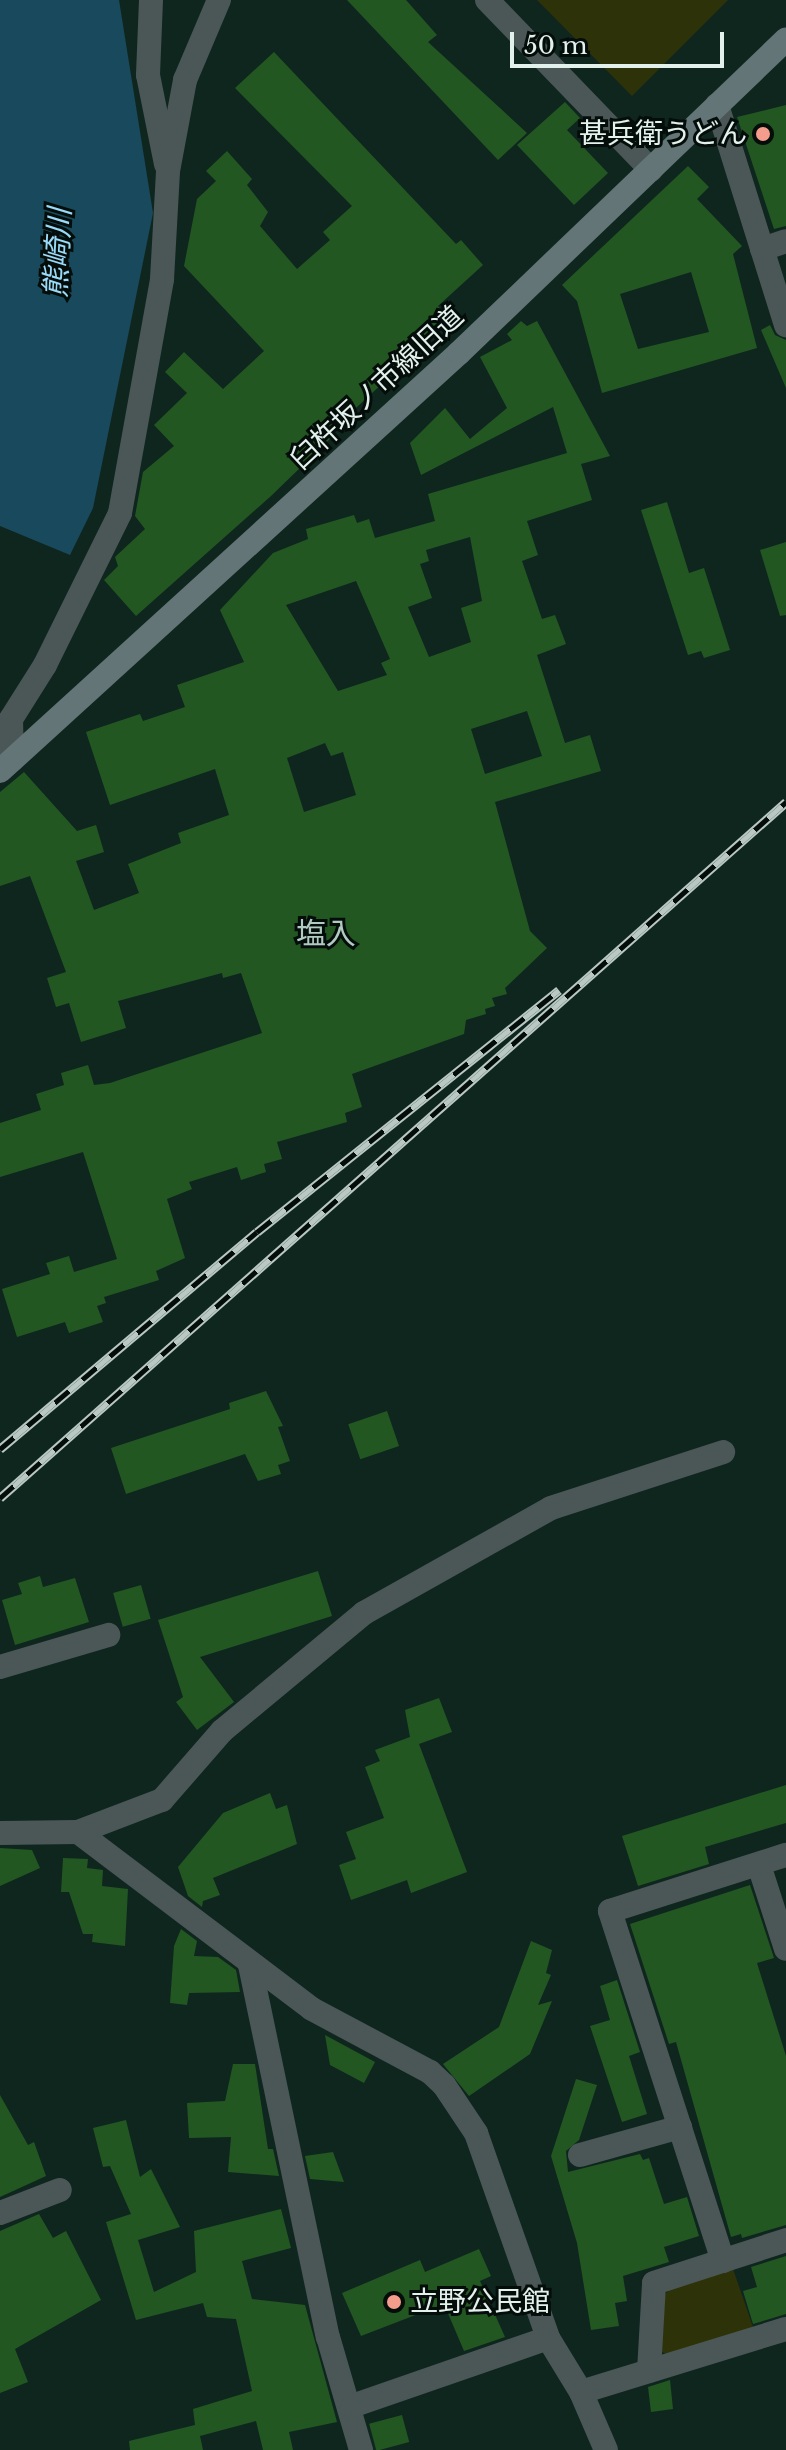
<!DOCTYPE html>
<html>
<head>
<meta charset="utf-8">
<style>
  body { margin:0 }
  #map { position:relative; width:786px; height:2450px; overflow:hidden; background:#0f261f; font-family:"Libre Baskerville","Noto Sans JP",serif }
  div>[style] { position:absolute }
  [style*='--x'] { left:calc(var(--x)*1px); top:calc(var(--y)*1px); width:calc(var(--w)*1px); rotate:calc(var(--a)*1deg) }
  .green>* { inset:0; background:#2e3208 }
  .water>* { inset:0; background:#19495c }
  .building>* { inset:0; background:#225722; transform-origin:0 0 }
  .street>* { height:24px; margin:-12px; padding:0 12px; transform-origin:12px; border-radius:12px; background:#4b5757 }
  .secondary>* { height:24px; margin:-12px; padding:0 12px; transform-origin:12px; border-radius:12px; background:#637576 }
  .rail>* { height:9px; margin-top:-4.5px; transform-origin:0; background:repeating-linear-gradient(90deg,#050d0a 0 18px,#b9c8c3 0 36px); box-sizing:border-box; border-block:2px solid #b9c8c3 }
  .dots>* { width:22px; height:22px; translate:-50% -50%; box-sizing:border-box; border:4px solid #050d0a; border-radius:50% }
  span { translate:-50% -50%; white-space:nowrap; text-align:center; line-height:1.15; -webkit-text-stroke:6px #050d0a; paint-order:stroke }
  .poi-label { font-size:28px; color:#e3f1ec }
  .right { translate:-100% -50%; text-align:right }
  .left { translate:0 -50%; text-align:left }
  .street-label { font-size:28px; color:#e3f1ec }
  .water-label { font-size:30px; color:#98daf8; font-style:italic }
  .neighbourhood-label { font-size:30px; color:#b1cbc2 }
  .scale { position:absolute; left:510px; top:32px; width:214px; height:36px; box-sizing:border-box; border:4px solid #e3f1ec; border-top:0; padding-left:10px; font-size:24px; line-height:28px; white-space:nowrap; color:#e3f1ec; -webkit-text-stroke:6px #050d0a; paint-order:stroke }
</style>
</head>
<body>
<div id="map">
  <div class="green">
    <i style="clip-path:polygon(537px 0,728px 0,632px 96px)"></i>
    <i style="clip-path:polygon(733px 2269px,755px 2333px,671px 2356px,662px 2352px,661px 2297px,672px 2288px)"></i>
  </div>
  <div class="water">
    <i style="clip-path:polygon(0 0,119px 0,153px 213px,93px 508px,70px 555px,0 526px)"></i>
  </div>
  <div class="building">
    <i style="clip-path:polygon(347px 0,406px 0,437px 35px,428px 42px,527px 133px,498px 160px)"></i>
    <i style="clip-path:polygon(274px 52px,456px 244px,461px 240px,483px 265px,438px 306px,451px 320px,331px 431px,334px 435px,271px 496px,136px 616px,104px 580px,118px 566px,115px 557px,145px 529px,135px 516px,143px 472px,174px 446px,154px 425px,187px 393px,165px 372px,184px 352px,223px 389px,264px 351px,184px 266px,197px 199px,216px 181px,206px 171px,227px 151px,252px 179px,247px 185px,268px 212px,260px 226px,297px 269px,330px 240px,323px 232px,352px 206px,235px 88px)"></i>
    <i style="clip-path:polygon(565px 102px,580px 118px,567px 130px,608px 173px,574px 205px,517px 145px)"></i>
    <i style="clip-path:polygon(786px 105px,786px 226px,774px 229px,737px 117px)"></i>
    <i style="clip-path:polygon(evenodd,688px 166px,709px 187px,697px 199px,742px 246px,733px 254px,757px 348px,602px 393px,577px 301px,562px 285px,688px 166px,691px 272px,709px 332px,638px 349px,620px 294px,691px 272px)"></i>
    <i style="clip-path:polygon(evenodd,521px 321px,527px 326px,537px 321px,610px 456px,581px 464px,592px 500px,527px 521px,538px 555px,522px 561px,542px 619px,555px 615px,566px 644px,537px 655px,565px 743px,590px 735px,601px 771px,495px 802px,530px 931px,547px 948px,505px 988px,507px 994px,492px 998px,495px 1006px,485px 1009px,486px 1014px,466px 1020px,464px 1034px,352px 1074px,362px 1107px,345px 1113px,347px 1122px,277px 1142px,282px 1159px,264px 1164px,266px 1172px,241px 1180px,237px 1167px,189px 1182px,192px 1189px,167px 1199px,185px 1258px,156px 1271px,159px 1280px,104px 1297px,106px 1303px,97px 1306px,103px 1322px,69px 1333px,65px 1322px,17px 1337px,2px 1289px,50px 1274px,46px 1263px,69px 1256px,74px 1272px,117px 1259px,83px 1152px,0 1177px,0 1123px,41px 1110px,36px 1094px,64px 1085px,61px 1073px,88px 1065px,94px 1085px,110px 1083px,262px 1033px,241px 973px,223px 978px,222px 973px,118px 1001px,126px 1028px,81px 1042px,69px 1003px,56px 1007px,47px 978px,66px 972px,30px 876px,0 886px,0 792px,24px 772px,77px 831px,96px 825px,104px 852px,76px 861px,94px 910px,139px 893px,128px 864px,181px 843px,178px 833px,229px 815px,215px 769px,110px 805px,86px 732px,140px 714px,143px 721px,185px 707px,177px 685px,244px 662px,220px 610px,273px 553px,308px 539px,306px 529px,354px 515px,357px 523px,369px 519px,375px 538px,435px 521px,428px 494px,567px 453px,553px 407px,421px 475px,410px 443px,445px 408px,470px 439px,507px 408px,480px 357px,512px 340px,507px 334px,521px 321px,470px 537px,482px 601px,461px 608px,471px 642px,429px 657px,408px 607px,432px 598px,420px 564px,429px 561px,426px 550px,470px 537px,521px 321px,356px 581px,390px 659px,381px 663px,387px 675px,338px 691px,286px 605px,356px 581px,521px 321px,527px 711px,542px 756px,485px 774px,471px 729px,527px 711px,521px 321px,325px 743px,331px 756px,343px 752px,356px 795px,304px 812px,287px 758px,325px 743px)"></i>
    <i style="clip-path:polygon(770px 325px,775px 335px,786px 340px,786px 388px,761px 330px)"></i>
    <i style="clip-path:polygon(667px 502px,689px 573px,704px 568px,730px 650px,704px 658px,701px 651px,688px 655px,641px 510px)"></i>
    <i style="clip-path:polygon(786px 542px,786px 615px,780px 616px,760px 550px)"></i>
    <i style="clip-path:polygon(266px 1391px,283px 1426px,278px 1427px,290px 1461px,278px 1465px,281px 1474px,258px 1481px,245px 1454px,126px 1494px,111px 1448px,230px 1409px,229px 1403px)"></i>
    <i style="left:387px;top:1411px;width:37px;height:41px;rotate:71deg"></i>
    <i style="clip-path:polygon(318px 1571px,332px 1616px,200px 1657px,234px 1702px,197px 1730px,176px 1702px,183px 1697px,158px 1620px)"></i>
    <i style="clip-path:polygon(40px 1576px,43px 1587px,75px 1578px,89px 1622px,15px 1645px,2px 1600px,22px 1594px,18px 1583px)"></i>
    <i style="left:141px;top:1585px;width:35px;height:29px;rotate:74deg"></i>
    <i style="clip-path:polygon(439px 1698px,452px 1732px,419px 1744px,467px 1872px,411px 1893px,407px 1880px,351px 1900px,339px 1865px,356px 1859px,346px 1832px,384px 1818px,365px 1767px,380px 1761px,375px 1750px,410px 1737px,405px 1710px)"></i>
    <i style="clip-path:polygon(786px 1785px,786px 1823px,705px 1847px,709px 1864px,638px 1886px,622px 1836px)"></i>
    <i style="clip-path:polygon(270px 1793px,276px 1809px,287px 1805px,297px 1844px,213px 1878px,220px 1895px,203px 1901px,202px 1907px,188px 1896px,178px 1867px,223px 1813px)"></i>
    <i style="clip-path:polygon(0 1848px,32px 1850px,40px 1868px,0 1886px)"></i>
    <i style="clip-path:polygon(63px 1858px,88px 1859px,87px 1868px,103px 1870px,102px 1886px,128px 1889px,125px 1946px,92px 1942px,93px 1934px,83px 1934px,69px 1892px,61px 1892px)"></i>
    <i style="clip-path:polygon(750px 1885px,774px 1958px,757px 1963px,786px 2056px,786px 2225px,742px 2238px,741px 2234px,731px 2237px,676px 2042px,669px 2044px,630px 1924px)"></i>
    <i style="clip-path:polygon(181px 1929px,197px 1941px,194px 1956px,218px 1957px,236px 1970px,240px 1992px,189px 1993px,187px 2005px,170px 2003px,174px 1946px)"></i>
    <i style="clip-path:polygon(531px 1941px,552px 1950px,546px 1973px,551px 1975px,538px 2005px,552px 2001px,530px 2054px,469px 2096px,443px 2064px,499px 2027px)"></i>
    <i style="clip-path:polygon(617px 1980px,640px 2052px,629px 2056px,647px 2114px,622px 2122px,590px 2026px,610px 2020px,600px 1986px)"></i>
    <i style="clip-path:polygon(325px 2035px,375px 2062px,364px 2083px,330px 2065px)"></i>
    <i style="clip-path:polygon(233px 2064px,255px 2064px,268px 2149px,273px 2149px,279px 2176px,228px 2172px,231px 2137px,189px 2138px,187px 2103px,225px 2101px)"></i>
    <i style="clip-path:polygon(576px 2079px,597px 2085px,579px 2140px,566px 2151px,568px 2172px,640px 2154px,643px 2160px,649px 2158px,664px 2204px,687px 2197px,699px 2236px,664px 2247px,669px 2262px,623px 2276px,627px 2301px,615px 2303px,619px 2326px,591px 2330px,577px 2243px,551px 2156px)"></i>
    <i style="clip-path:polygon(0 2095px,28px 2145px,34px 2142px,46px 2176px,0 2197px)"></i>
    <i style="clip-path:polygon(126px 2120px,140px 2177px,151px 2169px,180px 2227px,138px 2240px,154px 2292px,196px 2272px,194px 2231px,281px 2209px,291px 2248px,242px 2261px,252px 2299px,305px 2305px,337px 2422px,289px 2432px,293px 2450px,263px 2450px,256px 2421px,200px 2436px,203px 2450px,130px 2450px,129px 2441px,195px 2425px,193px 2409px,252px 2391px,236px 2319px,207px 2317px,203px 2303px,136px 2320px,106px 2222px,131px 2214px,110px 2166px,103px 2167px,93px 2128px)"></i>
    <i style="clip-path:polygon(333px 2152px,344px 2182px,310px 2179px,305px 2156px)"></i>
    <i style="clip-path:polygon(39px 2214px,53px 2238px,66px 2231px,101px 2300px,15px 2349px,28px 2382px,0 2393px,0 2231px)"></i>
    <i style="clip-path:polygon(479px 2249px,491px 2276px,480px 2281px,505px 2337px,464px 2351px,444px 2304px,361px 2336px,342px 2293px,420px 2260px,425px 2272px)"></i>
    <i style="clip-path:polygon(786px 2256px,786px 2314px,753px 2324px,743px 2291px,757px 2287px,751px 2267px)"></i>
    <i style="clip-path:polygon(670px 2380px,673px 2409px,651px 2412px,648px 2387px)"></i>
    <i style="left:402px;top:2415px;width:28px;height:34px;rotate:75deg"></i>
  </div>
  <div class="street">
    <i style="--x:151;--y:0;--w:75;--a:92.3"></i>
    <i style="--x:148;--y:75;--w:91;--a:78.6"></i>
    <i style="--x:487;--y:0;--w:236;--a:46"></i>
    <i style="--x:717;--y:105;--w:231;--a:72.6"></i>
    <i style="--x:762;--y:249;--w:25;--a:-18"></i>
    <i style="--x:12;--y:760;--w:41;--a:-91.4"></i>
    <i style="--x:11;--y:719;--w:64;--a:-57.8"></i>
    <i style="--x:45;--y:665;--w:169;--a:-63.7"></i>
    <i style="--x:120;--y:513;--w:238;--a:-79.8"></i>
    <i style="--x:162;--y:279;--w:108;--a:-86.8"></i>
    <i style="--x:168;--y:171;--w:93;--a:-79.4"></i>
    <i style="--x:185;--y:80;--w:87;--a:-67"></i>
    <i style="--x:0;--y:1667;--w:113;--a:-16.5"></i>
    <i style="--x:78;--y:1832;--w:293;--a:37.1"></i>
    <i style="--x:312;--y:2009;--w:134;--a:28.1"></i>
    <i style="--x:430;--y:2072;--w:19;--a:43"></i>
    <i style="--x:444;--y:2085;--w:58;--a:56.3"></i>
    <i style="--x:476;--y:2133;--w:217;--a:70.6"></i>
    <i style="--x:548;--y:2338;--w:63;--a:58.6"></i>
    <i style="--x:581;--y:2392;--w:63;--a:66.7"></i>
    <i style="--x:0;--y:1833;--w:78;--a:-0.7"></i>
    <i style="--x:78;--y:1832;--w:90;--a:-20.9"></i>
    <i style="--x:162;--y:1800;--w:91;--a:-49"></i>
    <i style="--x:222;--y:1731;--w:185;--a:-39.7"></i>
    <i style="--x:364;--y:1613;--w:214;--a:-29.3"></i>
    <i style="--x:551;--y:1508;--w:181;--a:-18"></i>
    <i style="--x:759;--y:1865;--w:88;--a:72.2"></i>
    <i style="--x:250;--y:1965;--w:380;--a:78.2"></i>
    <i style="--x:328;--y:2337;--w:118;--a:73.7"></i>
    <i style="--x:580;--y:2155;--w:104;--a:-15.6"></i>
    <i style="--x:0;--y:2213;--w:64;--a:-21"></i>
    <i style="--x:723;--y:2261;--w:368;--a:-107.9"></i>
    <i style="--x:610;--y:1911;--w:185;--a:-17.7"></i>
    <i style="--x:649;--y:2371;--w:88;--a:-86.7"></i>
    <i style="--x:654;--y:2283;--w:139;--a:-18"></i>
    <i style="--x:581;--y:2392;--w:214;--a:-17.1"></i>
    <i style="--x:352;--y:2406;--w:207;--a:-19.1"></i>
  </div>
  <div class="secondary">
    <i style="--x:0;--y:771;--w:621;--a:-42.32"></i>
    <i style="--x:459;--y:353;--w:453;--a:-43.8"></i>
  </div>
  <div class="rail">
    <i style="--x:0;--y:1449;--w:336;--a:-40.2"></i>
    <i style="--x:257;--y:1232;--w:387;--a:-38.7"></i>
    <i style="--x:0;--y:1498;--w:1050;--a:-41.52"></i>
  </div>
  <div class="dots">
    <i style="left:763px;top:134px;background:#f49d8c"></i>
    <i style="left:394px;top:2302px;background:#f49d8c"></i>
  </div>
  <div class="poi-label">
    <span class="right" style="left:747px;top:134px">甚兵衛うどん</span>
    <span class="left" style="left:410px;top:2302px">立野公民館</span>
  </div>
  <div class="street-label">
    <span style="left:377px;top:388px;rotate:-43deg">臼杵坂ノ市線旧道</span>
  </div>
  <div class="water-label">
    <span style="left:58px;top:253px;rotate:-87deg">熊崎川</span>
  </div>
  <div class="neighbourhood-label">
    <span style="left:326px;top:934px">塩入</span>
  </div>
  <div class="scale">50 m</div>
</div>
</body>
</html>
